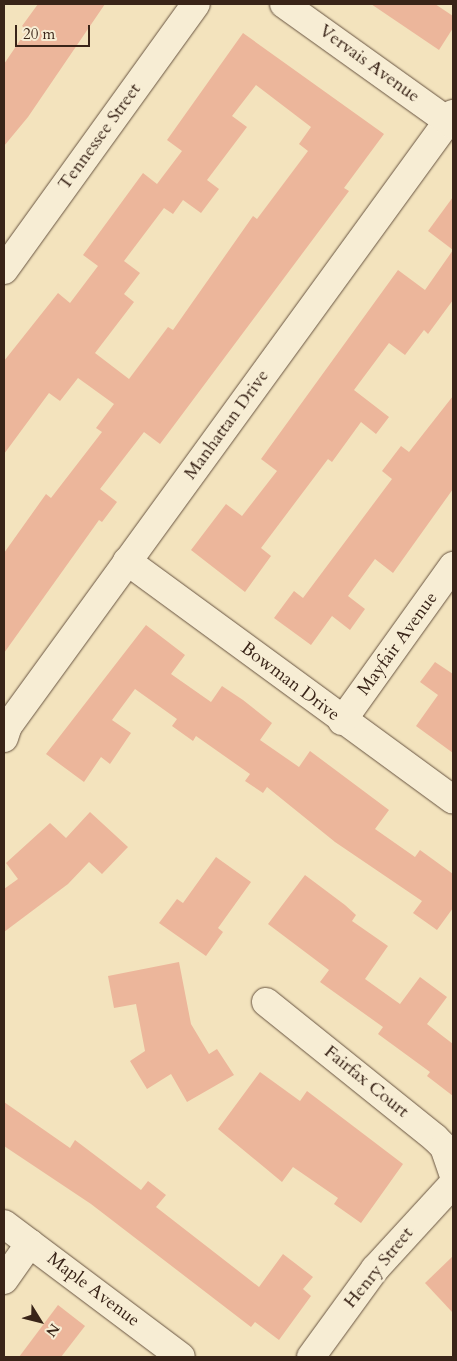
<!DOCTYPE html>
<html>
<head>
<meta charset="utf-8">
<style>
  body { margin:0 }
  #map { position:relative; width:457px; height:1361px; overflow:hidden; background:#f3e3bd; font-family:Cardo,serif }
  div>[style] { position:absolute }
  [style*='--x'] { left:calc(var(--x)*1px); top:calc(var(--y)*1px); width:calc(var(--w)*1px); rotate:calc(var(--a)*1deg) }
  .building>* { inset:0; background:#ecb69b }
  .roads { filter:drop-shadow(0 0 1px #685441) drop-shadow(0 0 1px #685441) }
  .street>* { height:28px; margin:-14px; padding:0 14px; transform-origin:14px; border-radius:14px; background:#f7edd4 }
  .secondary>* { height:28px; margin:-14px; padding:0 14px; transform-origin:14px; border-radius:14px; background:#f7edd4 }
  span { translate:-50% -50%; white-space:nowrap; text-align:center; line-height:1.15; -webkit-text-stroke:5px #f7edd4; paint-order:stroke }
  .street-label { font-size:18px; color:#392418 }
  .frame { position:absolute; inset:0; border:5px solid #392418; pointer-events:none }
  .north { position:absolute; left:15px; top:1296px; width:50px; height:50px; -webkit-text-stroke:4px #f7edd4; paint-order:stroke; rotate:126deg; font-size:14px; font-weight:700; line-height:20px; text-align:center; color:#392418 }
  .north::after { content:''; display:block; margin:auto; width:18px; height:22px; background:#392418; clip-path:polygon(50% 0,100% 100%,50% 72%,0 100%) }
  .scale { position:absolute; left:15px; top:25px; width:75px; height:22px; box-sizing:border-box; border:2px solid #392418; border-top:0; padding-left:6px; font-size:15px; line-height:18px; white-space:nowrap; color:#392418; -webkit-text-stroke:4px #f7edd4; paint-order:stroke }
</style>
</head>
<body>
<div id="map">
  <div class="building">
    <i style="clip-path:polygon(38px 4px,105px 4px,28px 117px,4px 146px,4px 64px,27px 30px,22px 26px)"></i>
    <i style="clip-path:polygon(371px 4px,435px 4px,453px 16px,453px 28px,439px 50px)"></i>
    <i style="clip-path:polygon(evenodd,243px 33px,384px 134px,344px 188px,349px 191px,160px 444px,144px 432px,100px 489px,117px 502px,102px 522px,99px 520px,4px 653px,4px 553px,46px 494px,51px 498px,102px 432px,96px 428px,114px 404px,78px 378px,60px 401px,49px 393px,4px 454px,4px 361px,58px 293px,70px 303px,98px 266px,83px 255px,143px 173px,157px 184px,182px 151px,167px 140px,243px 33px,256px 85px,311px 127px,299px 144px,308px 151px,257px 219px,253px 216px,173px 330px,168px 327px,129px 379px,95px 353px,134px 302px,124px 294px,140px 273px,124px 261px,164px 208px,173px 214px,183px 200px,201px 213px,219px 189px,207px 180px,247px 127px,232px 116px,256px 85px)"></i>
    <i style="clip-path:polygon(453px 197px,453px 250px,428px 231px)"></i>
    <i style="clip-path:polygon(453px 250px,453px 300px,428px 334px,424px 330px,405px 355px,389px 343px,354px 390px,389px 417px,376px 434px,361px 422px,332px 462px,328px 459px,261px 548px,271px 556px,245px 592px,191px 550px,226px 504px,242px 516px,277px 471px,261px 459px,398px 270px,425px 290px)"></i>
    <i style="clip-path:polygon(453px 396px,453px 489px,393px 573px,375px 559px,348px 596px,365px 609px,350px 630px,332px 616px,311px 645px,274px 618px,294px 591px,303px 598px,392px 479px,382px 471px,401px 446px,409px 452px)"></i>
    <i style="clip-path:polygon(146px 625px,185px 655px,171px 674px,211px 702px,222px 686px,243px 700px,272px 723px,260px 740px,299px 767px,310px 751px,389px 810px,375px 829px,415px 857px,420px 850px,453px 874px,453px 908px,437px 930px,413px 913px,422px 901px,335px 842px,267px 787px,263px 793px,245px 781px,250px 774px,196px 736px,193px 741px,172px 726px,177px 719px,135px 689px,112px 720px,131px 733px,110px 764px,101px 757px,84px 782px,46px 754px)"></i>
    <i style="clip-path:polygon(435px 662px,453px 674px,453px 753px,416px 726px,438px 695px,420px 682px)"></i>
    <i style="clip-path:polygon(90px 812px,128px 847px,102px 874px,89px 862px,68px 884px,4px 932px,4px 889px,18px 879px,6px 863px,50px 823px,66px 838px)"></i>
    <i style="clip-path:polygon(216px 857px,251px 882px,218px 928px,223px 932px,206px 956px,159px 923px,177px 899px,183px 903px)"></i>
    <i style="clip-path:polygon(305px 875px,345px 905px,356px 915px,352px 921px,388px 946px,365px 979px,400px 1004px,420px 977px,447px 997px,427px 1024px,453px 1044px,453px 1096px,427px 1076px,430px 1072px,378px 1034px,383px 1027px,320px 982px,329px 970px,268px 924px)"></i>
    <i style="clip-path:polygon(179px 962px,191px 1024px,209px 1054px,217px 1049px,234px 1075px,187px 1102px,171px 1074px,147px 1089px,130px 1061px,145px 1051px,136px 1004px,114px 1008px,108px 976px)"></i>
    <i style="clip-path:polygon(260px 1072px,300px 1101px,307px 1091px,403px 1164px,361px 1223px,334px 1204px,338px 1198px,293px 1167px,282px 1182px,218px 1129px)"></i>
    <i style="clip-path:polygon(4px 1102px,70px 1148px,75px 1140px,141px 1190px,148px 1181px,166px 1195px,156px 1207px,259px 1287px,283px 1254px,313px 1277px,303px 1289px,311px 1296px,279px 1340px,255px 1322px,251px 1327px,91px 1204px,4px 1146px)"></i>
    <i style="clip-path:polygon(453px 1256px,453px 1313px,425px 1283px)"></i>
    <i style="clip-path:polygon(58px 1305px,85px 1326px,61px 1357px,19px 1357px)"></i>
  </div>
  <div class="roads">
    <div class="street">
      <i style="--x:127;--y:561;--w:404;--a:36.2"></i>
      <i style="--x:342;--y:721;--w:191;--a:-54.4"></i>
      <i style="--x:4;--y:738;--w:13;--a:-72"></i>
      <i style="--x:8;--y:726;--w:757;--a:-53.98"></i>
      <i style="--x:266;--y:1002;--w:217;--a:38.8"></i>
      <i style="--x:435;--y:1138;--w:13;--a:45"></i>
      <i style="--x:444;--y:1147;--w:28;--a:71"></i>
      <i style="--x:4;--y:1280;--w:45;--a:-54.9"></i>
    </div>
    <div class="secondary">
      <i style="--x:284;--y:4;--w:208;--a:35.6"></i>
      <i style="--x:4;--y:270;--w:328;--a:-54.2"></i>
      <i style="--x:4;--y:1224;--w:221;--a:36.9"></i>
      <i style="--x:311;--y:1357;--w:109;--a:-54"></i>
      <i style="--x:375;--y:1269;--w:115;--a:-47.5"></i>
    </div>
  </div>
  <div class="street-label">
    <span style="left:369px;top:64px;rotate:36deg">Vervais Avenue</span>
    <span style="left:100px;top:137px;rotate:-54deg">Tennessee Street</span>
    <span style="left:227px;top:425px;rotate:-54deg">Manhattan Drive</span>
    <span style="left:398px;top:644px;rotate:-54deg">Mayfair Avenue</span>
    <span style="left:290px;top:682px;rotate:37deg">Bowman Drive</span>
    <span style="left:366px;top:1082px;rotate:39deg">Fairfax Court</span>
    <span style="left:379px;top:1268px;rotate:-51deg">Henry Street</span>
    <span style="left:93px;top:1290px;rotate:37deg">Maple Avenue</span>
  </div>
  <div class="frame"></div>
  <div class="north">N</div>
  <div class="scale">20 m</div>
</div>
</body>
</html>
